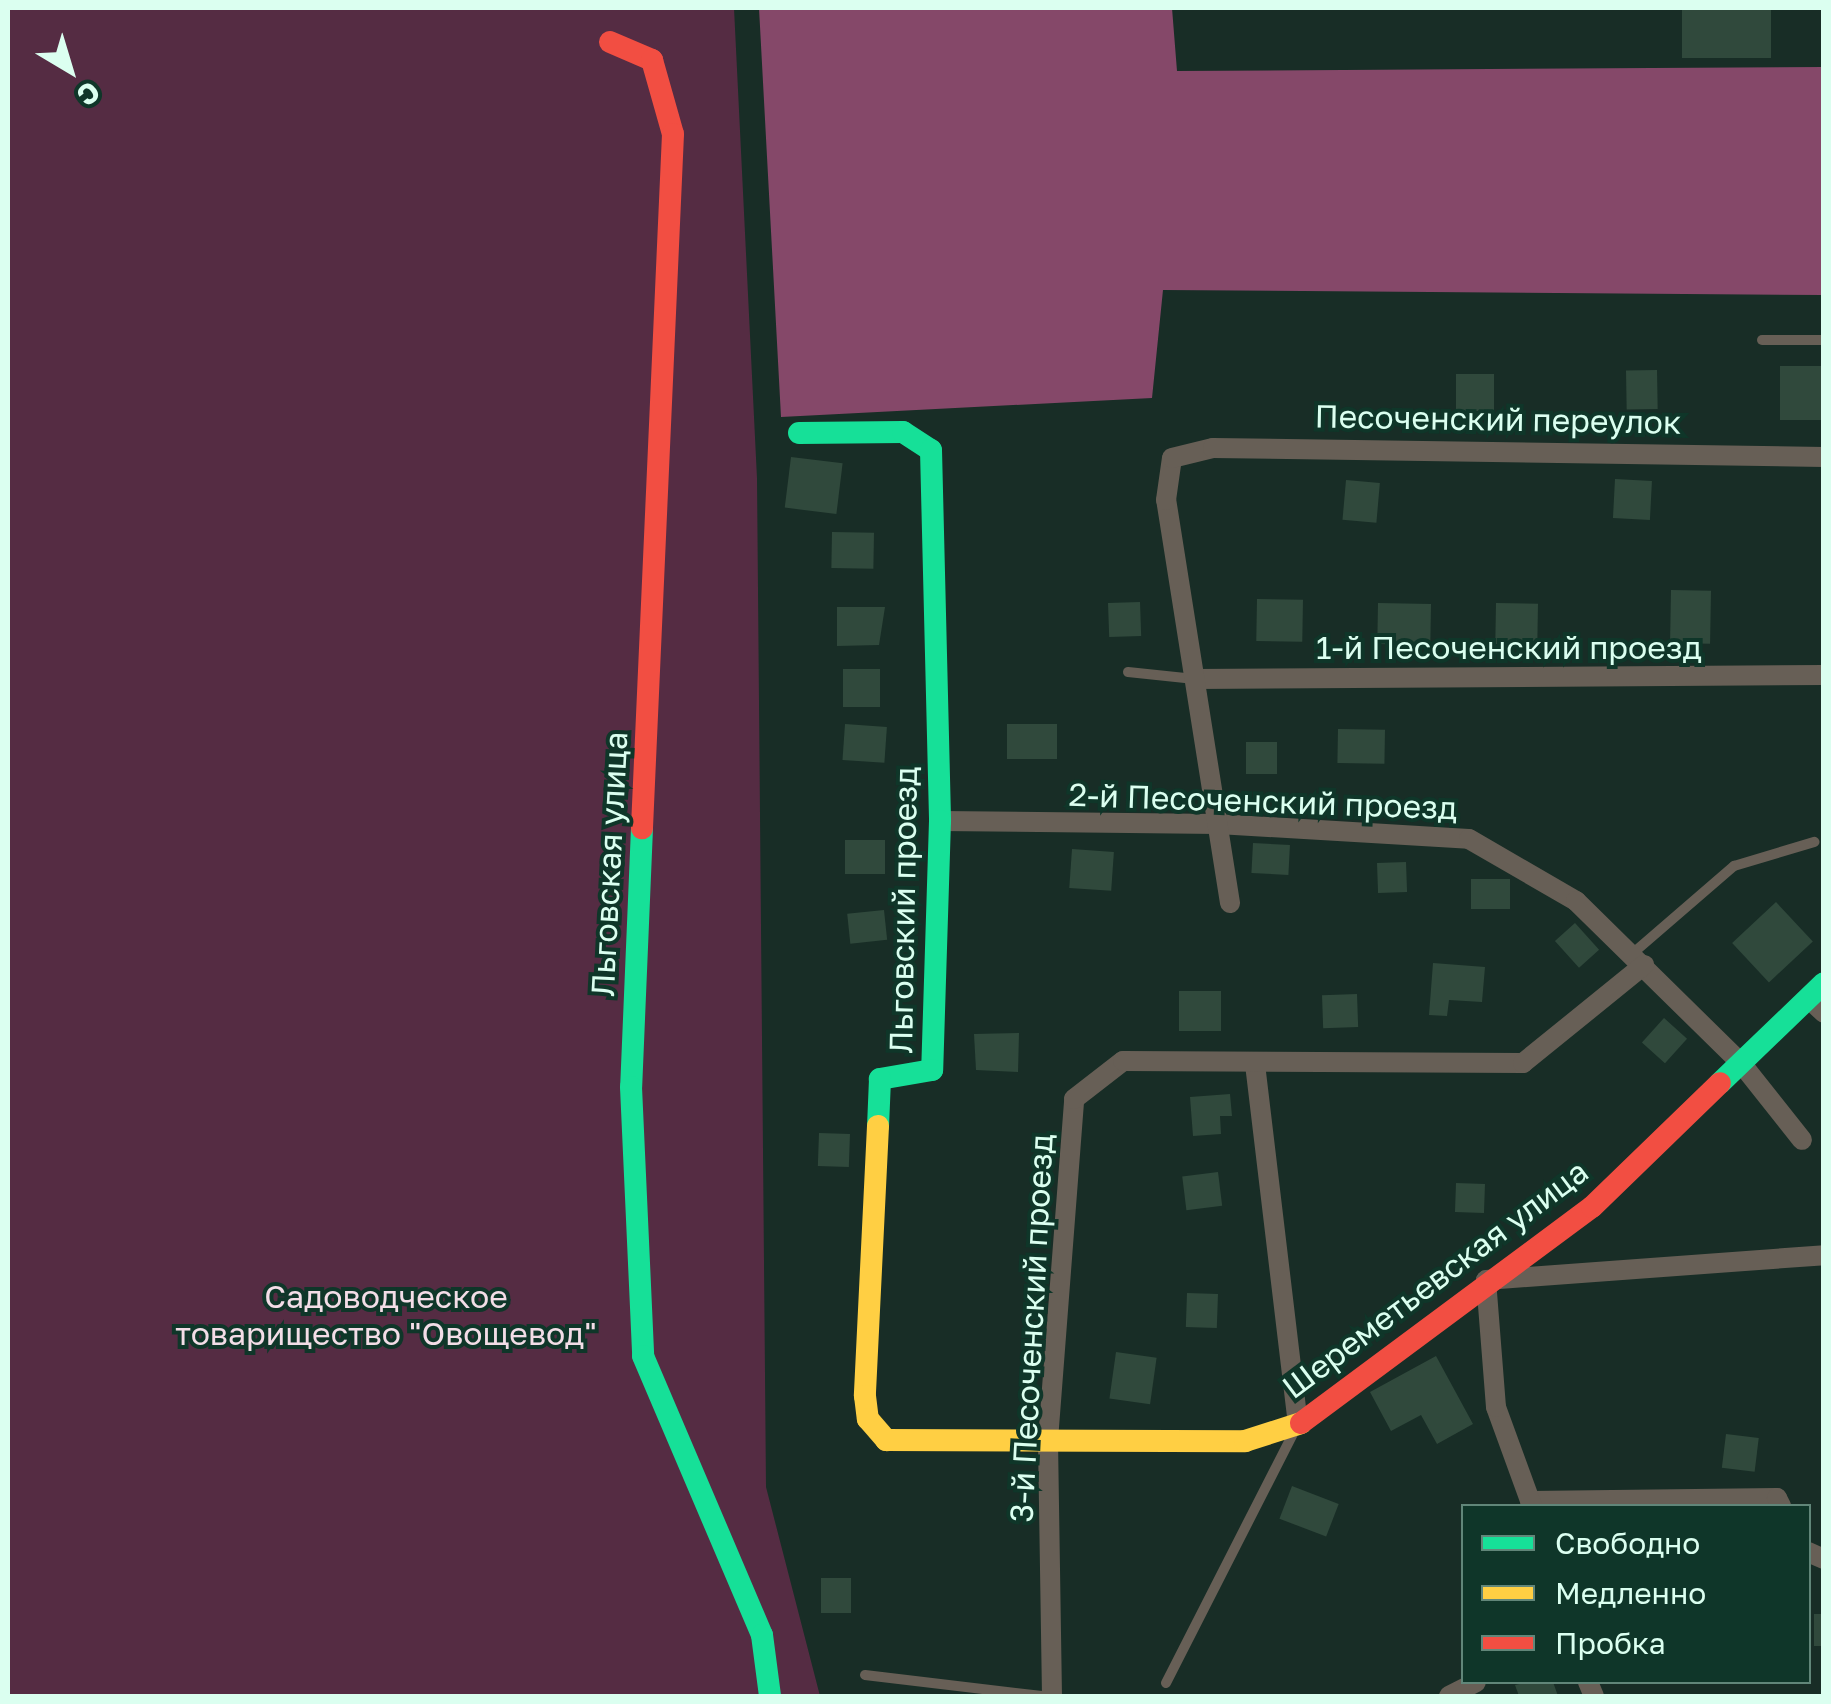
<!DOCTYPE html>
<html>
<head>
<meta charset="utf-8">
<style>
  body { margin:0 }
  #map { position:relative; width:1831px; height:1704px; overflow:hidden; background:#182d26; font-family:"Golos Text",sans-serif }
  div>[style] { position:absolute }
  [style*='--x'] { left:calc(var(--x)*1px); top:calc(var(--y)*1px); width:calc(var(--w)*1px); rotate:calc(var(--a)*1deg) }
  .green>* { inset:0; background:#552c43 }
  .forest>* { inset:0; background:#854869 }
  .building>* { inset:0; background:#30493c; transform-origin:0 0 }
  .lane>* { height:10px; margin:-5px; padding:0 5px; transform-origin:5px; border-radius:5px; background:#675f56 }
  .street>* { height:20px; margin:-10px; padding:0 10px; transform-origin:10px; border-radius:10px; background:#675f56 }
  .fast>* { height:22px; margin:-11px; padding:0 11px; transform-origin:11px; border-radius:11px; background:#16e098 }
  .slow>* { height:22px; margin:-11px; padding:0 11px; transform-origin:11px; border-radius:11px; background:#ffcf43 }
  .jam>* { height:22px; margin:-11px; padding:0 11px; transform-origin:11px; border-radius:11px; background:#f24e42 }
  span { translate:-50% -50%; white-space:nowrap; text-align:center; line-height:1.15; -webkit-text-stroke:8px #0f3629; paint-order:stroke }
  .street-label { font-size:32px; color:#dbfff0 }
  .park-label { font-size:32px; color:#f3dde7 }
  .frame { position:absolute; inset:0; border:10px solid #dbfff0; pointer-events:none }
  .legend { position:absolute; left:1461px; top:1504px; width:350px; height:180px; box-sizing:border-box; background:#0f3629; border:2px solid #618679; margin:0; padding:12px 18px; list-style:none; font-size:30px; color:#dbfff0 }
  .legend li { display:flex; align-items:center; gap:20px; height:50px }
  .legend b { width:50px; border:2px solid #618679 }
  .north { position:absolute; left:20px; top:20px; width:100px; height:100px; -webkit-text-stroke:8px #0f3629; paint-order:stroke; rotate:142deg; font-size:28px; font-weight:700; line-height:40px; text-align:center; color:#dbfff0 }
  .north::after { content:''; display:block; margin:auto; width:35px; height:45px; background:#dbfff0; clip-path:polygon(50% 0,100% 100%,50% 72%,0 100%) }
</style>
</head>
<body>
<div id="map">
  <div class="green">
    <i style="clip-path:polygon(8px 8px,734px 8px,757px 478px,766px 1487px,820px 1696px,8px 1696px)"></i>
  </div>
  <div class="forest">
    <i style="clip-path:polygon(759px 8px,1172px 8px,1177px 71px,1823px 67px,1823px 295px,1163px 290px,1152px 398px,781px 417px)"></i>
  </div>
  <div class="building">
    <i style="left:1682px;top:8px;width:89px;height:50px"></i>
    <i style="left:1780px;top:366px;width:44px;height:54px"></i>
    <i style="left:1657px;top:370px;width:39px;height:31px;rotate:89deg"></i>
    <i style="left:1456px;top:374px;width:38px;height:37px"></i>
    <i style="left:791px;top:457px;width:52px;height:51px;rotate:7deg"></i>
    <i style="left:1615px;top:479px;width:37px;height:39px;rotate:3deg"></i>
    <i style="left:1346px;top:480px;width:34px;height:40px;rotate:5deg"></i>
    <i style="left:832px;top:532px;width:42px;height:36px;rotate:1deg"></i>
    <i style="left:1671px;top:590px;width:40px;height:53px;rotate:1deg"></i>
    <i style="left:1257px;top:599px;width:46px;height:42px;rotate:1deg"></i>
    <i style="left:1140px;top:602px;width:34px;height:32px;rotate:88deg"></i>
    <i style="left:1378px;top:603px;width:53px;height:41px;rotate:1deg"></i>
    <i style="left:1496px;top:603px;width:42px;height:41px;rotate:1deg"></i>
    <i style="clip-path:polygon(837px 607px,885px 607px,879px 645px,837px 646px)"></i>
    <i style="left:843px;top:669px;width:37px;height:38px"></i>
    <i style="left:845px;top:724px;width:42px;height:36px;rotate:4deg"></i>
    <i style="left:1007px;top:724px;width:50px;height:35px"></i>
    <i style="left:1338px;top:729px;width:47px;height:34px;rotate:1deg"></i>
    <i style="left:1246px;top:742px;width:31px;height:32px"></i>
    <i style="left:845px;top:840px;width:40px;height:34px"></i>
    <i style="left:1253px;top:843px;width:37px;height:30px;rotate:3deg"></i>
    <i style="left:1072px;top:849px;width:42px;height:39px;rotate:4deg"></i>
    <i style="left:1406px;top:862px;width:30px;height:29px;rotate:88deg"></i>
    <i style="left:1471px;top:879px;width:39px;height:30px"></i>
    <i style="left:1776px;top:902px;width:54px;height:60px;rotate:47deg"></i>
    <i style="left:884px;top:910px;width:30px;height:37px;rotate:84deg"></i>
    <i style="left:1575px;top:923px;width:36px;height:27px;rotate:48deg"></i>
    <i style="clip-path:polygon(1433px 963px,1485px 967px,1482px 1002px,1449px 1000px,1447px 1016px,1429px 1015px)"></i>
    <i style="left:1221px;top:991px;width:40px;height:42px;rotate:90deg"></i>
    <i style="left:1357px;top:994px;width:33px;height:35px;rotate:88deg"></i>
    <i style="left:1664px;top:1018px;width:31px;height:33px;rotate:42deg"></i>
    <i style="clip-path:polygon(1019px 1033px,1018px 1072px,976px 1070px,974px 1034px)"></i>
    <i style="clip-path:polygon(1230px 1094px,1232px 1116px,1220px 1116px,1221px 1134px,1193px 1136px,1190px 1097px)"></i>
    <i style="left:819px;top:1133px;width:31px;height:33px;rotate:2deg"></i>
    <i style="left:1218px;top:1172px;width:34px;height:36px;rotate:83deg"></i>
    <i style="left:1456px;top:1183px;width:29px;height:29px;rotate:2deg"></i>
    <i style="left:1187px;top:1293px;width:31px;height:34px;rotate:2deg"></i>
    <i style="left:1116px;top:1352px;width:41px;height:47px;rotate:8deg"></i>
    <i style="clip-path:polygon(1436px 1356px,1473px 1424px,1437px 1444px,1421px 1415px,1391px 1431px,1370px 1392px)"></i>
    <i style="left:1726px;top:1434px;width:33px;height:34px;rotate:7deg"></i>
    <i style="left:1292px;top:1486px;width:50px;height:35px;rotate:21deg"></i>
    <i style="left:821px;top:1578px;width:30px;height:35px"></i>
    <i style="left:1814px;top:1614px;width:10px;height:32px"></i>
    <i style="clip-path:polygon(1528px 1682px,1553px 1682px,1558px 1696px,1519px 1696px,1515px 1685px)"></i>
  </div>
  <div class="lane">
    <i style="--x:1762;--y:340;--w:62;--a:0"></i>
    <i style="--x:1128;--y:672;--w:67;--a:6"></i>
    <i style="--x:1632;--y:954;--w:135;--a:-40.8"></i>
    <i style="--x:1734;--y:866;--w:84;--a:-16.7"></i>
    <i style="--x:865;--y:1675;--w:178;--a:6.8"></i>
    <i style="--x:1166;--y:1683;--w:284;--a:-63"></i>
  </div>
  <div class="street">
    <i style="--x:1195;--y:679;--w:629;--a:-0.36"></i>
    <i style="--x:940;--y:821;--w:278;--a:0.6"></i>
    <i style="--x:1218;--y:824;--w:251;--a:3.4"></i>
    <i style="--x:1469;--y:839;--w:124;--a:30.1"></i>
    <i style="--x:1576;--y:901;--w:231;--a:44.5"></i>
    <i style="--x:1741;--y:1063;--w:98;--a:51.6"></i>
    <i style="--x:1230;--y:903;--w:408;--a:-99"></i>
    <i style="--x:1166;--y:500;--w:42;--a:-81.9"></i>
    <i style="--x:1172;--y:458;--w:42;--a:-13.7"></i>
    <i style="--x:1213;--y:448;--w:611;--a:0.84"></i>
    <i style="--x:1808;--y:998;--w:22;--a:43"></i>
    <i style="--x:1255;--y:1064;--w:364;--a:83.2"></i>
    <i style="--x:1530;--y:1501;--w:247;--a:-0.7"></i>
    <i style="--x:1777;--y:1498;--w:9;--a:63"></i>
    <i style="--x:1532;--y:1506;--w:105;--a:-110"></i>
    <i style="--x:1496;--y:1407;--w:127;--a:-94.5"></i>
    <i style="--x:1486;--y:1280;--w:339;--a:-4.2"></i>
    <i style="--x:1808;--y:1552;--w:17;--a:24"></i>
    <i style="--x:1588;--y:1682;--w:15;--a:67"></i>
    <i style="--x:1052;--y:1696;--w:256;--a:-90.9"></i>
    <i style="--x:1048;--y:1440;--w:342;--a:-85.6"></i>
    <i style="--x:1074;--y:1099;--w:62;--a:-37.8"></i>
    <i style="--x:1123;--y:1061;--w:400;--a:0.3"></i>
    <i style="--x:1523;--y:1063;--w:156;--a:-39"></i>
    <i style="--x:1449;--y:1696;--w:30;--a:-27"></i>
  </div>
  <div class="fast">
    <i style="--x:799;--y:433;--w:104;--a:-0.6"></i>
    <i style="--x:903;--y:432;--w:33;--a:33"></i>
    <i style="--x:931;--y:450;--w:371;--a:88.6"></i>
    <i style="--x:940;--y:821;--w:249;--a:91.8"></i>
    <i style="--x:932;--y:1070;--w:53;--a:170.2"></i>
    <i style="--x:880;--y:1079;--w:47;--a:92.4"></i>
    <i style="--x:642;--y:828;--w:259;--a:92.4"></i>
    <i style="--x:631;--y:1087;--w:269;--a:87.4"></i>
    <i style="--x:643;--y:1356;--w:303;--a:66.9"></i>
    <i style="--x:762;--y:1635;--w:62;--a:82.5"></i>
    <i style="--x:1720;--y:1083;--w:144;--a:-43.9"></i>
  </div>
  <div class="slow">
    <i style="--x:878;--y:1126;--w:270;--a:92.8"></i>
    <i style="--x:865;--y:1396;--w:23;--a:83"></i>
    <i style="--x:868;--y:1419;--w:28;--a:49"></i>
    <i style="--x:886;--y:1440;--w:359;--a:0.2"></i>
    <i style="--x:1245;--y:1441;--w:59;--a:-17.8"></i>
  </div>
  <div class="jam">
    <i style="--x:610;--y:42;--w:46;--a:23.2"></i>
    <i style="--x:652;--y:60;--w:77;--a:74.2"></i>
    <i style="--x:673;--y:134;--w:695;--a:92.56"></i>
    <i style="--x:1301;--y:1423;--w:362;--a:-36.6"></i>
    <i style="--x:1592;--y:1207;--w:178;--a:-44.1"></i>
  </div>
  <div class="street-label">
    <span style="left:1498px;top:419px;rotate:1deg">Песоченский переулок</span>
    <span style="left:1509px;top:647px">1-й Песоченский проезд</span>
    <span style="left:1263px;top:801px;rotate:2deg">2-й Песоченский проезд</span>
    <span style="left:609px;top:864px;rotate:-87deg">Льговская улица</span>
    <span style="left:903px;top:910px;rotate:-89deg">Льговский проезд</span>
    <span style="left:1435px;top:1279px;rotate:-37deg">Шереметьевская улица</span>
    <span style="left:1031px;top:1328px;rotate:-87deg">3-й Песоченский проезд</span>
  </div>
  <div class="park-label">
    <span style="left:386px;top:1315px">Садоводческое<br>товарищество "Овощевод"</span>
  </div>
  <div class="frame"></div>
  <ul class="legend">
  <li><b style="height:12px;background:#16e098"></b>Свободно</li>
  <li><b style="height:12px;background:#ffcf43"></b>Медленно</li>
  <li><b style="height:12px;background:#f24e42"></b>Пробка</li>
  </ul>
  <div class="north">С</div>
</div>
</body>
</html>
